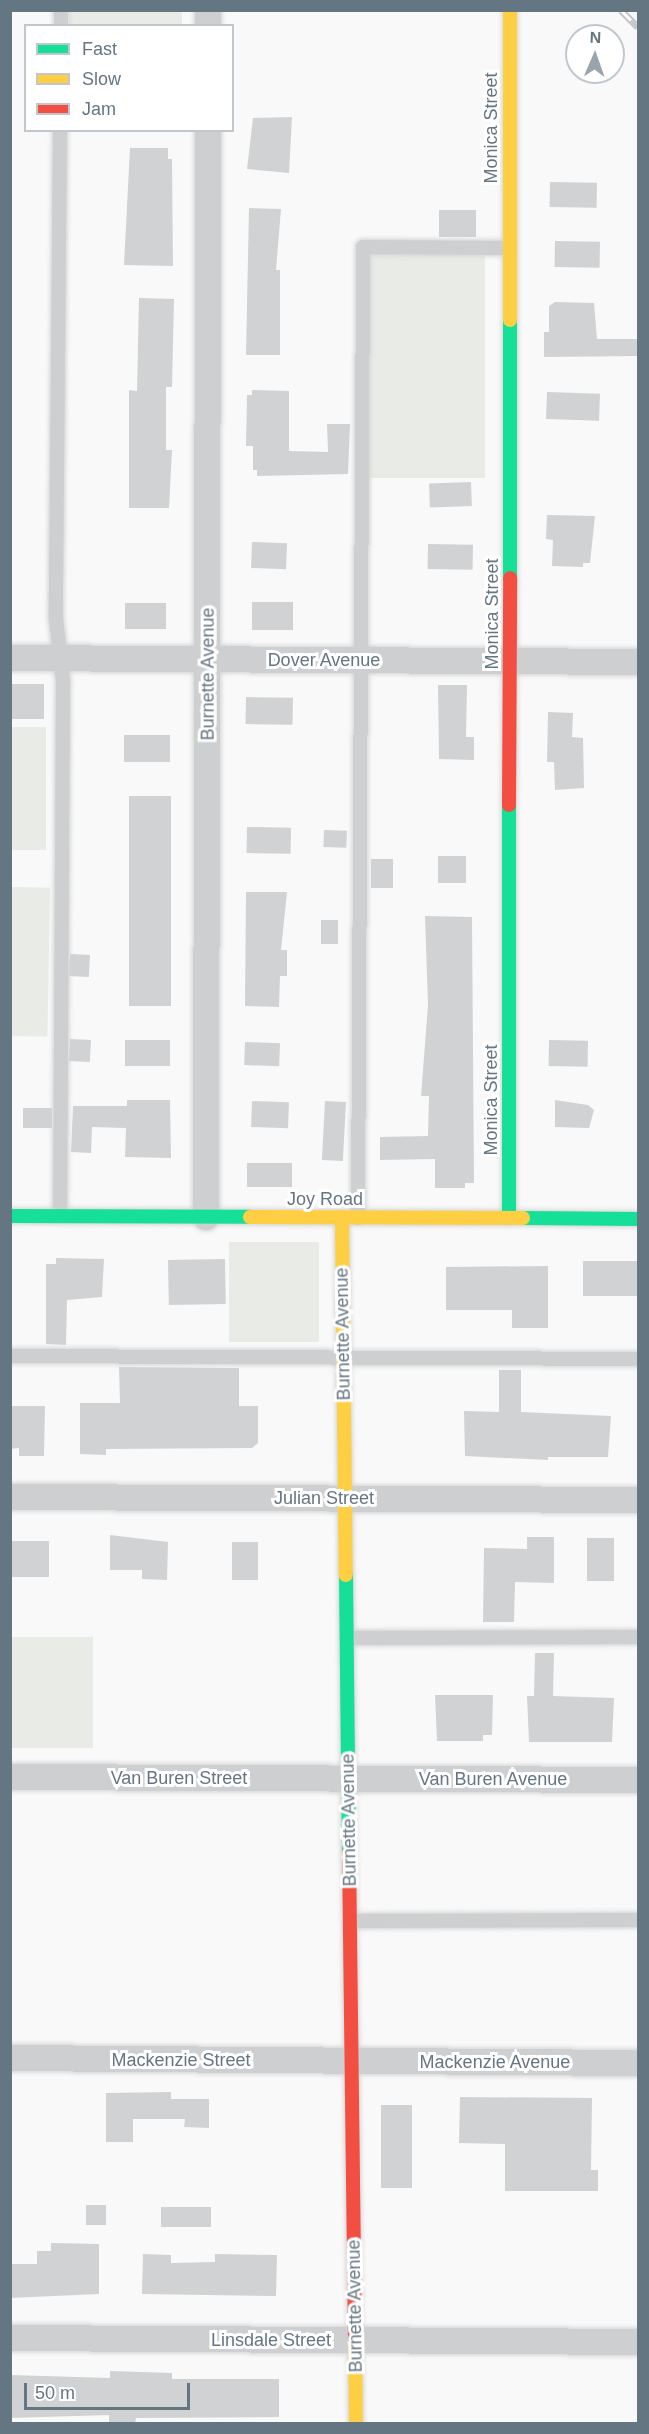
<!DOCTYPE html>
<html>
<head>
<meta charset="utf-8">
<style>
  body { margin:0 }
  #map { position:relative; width:649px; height:2434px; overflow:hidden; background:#f9f9f9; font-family:Arial,sans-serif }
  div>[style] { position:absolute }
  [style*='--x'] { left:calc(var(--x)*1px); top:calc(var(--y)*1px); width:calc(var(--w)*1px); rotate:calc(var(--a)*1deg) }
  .green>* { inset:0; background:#e8ebe6; transform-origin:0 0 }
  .building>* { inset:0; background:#d0d2d3; transform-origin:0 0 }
  .roads { filter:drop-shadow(0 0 2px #d5d6d7) drop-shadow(0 0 2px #d5d6d7) }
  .lane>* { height:14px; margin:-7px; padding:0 7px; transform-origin:7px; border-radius:7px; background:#cecfd0 }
  .street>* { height:26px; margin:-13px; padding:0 13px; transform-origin:13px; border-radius:13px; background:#cecfd0 }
  .fast>* { height:14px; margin:-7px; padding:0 7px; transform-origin:7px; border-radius:7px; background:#16e098 }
  .slow>* { height:14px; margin:-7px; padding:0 7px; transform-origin:7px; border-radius:7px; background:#ffcf43 }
  .jam>* { height:14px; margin:-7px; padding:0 7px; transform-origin:7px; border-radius:7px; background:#f24e42 }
  .rail>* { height:7px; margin-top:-3.5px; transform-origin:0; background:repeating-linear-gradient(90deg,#fff 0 14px,#c3c5c6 0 28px); box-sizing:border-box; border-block:2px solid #c3c5c6 }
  span { translate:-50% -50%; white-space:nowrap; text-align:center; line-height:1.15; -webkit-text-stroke:6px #fff; paint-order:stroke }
  .street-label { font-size:18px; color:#657683 }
  .frame { position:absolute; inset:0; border:12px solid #657683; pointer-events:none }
  .legend { position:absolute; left:24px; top:24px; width:210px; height:108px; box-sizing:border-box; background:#fff; border:2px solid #c1c8cd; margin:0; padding:8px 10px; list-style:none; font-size:18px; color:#657683 }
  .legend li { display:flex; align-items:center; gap:12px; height:30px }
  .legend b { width:30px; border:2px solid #c1c8cd }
  .north { position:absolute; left:565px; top:24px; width:60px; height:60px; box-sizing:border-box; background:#fff; border:2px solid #c1c8cd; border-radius:50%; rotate:2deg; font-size:16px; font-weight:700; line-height:24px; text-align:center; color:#657683 }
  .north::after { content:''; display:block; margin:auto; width:21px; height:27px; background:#99a4ac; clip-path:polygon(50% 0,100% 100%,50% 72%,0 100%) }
  .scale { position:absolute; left:24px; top:2383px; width:166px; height:27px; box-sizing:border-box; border:3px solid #657683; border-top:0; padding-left:8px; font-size:18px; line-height:21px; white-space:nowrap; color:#657683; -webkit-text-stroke:4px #fff; paint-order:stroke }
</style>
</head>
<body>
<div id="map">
  <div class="green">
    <i style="left:69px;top:11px;width:113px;height:14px"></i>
    <i style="left:485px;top:253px;width:225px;height:117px;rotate:90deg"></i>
    <i style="left:11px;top:727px;width:35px;height:123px"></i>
    <i style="left:11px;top:887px;width:39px;height:149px;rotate:1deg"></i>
    <i style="left:319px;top:1242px;width:100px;height:90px;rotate:90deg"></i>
    <i style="left:11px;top:1637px;width:82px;height:111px"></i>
  </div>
  <div class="building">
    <i style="clip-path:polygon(292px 117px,289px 173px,247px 169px,253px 118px)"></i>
    <i style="clip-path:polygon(130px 148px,168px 148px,168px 159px,172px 159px,173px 266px,124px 265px)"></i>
    <i style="left:550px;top:182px;width:47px;height:25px;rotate:1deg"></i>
    <i style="clip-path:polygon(249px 208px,281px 209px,276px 270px,280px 270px,280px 355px,246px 355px)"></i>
    <i style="left:439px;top:210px;width:37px;height:27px"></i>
    <i style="left:555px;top:241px;width:45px;height:26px;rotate:1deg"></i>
    <i style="clip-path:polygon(139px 298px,174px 299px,172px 387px,166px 387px,166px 450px,172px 450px,169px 508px,129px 508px,129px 390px,137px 391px)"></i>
    <i style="clip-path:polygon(555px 302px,594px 303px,597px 339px,639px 339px,639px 356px,544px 357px,544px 332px,549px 332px,549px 306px)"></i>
    <i style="clip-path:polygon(252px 390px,289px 391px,289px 451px,328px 452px,327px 424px,350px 424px,348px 474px,257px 476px,257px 470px,253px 470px,253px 446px,246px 446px,247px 395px,252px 395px)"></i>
    <i style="left:547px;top:392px;width:53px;height:27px;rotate:2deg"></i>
    <i style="left:471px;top:482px;width:24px;height:42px;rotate:88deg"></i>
    <i style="clip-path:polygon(547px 515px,595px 516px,590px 563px,583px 563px,583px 567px,552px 566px,553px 540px,546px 539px)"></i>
    <i style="left:252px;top:542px;width:35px;height:26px;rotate:2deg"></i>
    <i style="left:428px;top:544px;width:45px;height:25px;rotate:1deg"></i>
    <i style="left:252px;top:602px;width:41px;height:28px"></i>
    <i style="left:125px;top:603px;width:41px;height:26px"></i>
    <i style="left:10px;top:684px;width:34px;height:35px"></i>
    <i style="clip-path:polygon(438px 685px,467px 685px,466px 737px,474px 737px,474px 760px,439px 759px)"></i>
    <i style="left:246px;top:697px;width:47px;height:27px;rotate:1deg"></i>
    <i style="clip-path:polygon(548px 712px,573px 713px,572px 737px,583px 738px,584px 788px,555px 790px,554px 762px,547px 762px)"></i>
    <i style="left:124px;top:735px;width:46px;height:27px"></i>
    <i style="left:129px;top:796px;width:42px;height:210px"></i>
    <i style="left:247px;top:827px;width:44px;height:26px;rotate:1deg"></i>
    <i style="left:324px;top:830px;width:23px;height:17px;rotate:2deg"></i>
    <i style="left:438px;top:856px;width:28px;height:27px"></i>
    <i style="left:371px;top:859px;width:22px;height:29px"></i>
    <i style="clip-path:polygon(246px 892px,287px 892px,281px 950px,287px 950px,287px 976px,280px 976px,279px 1007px,245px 1006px)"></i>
    <i style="clip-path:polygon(425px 916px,472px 917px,474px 1183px,465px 1183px,465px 1188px,435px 1188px,435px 1159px,380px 1160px,380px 1137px,428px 1136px,429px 1096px,421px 1096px,428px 1005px)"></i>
    <i style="left:321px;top:920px;width:17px;height:24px"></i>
    <i style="left:70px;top:954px;width:20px;height:22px;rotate:3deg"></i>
    <i style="left:70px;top:1039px;width:21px;height:22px;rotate:3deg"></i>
    <i style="left:125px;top:1040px;width:45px;height:26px"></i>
    <i style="left:549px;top:1040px;width:39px;height:26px;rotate:1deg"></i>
    <i style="left:245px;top:1042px;width:35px;height:23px;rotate:2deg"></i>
    <i style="clip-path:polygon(127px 1100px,170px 1100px,171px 1158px,125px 1157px,126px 1128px,92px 1127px,91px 1153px,71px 1152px,73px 1106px,127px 1106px)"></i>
    <i style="clip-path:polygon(555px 1100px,588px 1105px,594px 1110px,589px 1128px,555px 1127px)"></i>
    <i style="left:252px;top:1101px;width:37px;height:26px;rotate:2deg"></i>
    <i style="left:325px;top:1101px;width:21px;height:59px;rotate:3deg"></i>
    <i style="left:23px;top:1108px;width:29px;height:20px"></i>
    <i style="left:247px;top:1163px;width:45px;height:24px"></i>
    <i style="clip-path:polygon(56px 1258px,104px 1259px,102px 1297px,67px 1300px,66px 1345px,46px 1344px,46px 1264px,56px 1264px)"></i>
    <i style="left:225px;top:1259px;width:45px;height:57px;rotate:89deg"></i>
    <i style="left:639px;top:1261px;width:35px;height:56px;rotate:90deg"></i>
    <i style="clip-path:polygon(548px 1266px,548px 1328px,512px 1328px,512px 1310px,446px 1310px,446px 1267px)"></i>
    <i style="clip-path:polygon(119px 1367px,239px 1368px,239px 1406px,258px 1406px,258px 1443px,252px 1448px,106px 1449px,106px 1455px,80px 1454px,80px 1403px,120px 1403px)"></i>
    <i style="clip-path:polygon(499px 1370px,521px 1370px,521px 1412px,611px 1416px,608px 1457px,548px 1457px,548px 1460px,465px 1456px,464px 1411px,499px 1412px)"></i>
    <i style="clip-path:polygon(10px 1406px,45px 1406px,44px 1456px,19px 1456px,19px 1448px,10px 1449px)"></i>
    <i style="clip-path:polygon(110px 1535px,168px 1542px,167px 1580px,142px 1579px,142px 1570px,110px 1570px)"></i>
    <i style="clip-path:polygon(527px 1537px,554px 1537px,554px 1583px,515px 1582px,514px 1622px,483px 1622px,484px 1548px,527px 1549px)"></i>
    <i style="left:587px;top:1538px;width:27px;height:43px"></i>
    <i style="left:10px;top:1541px;width:39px;height:36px"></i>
    <i style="left:232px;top:1542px;width:26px;height:38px"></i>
    <i style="clip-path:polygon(535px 1653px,554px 1653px,553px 1696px,614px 1698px,612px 1742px,529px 1742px,527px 1696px,534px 1696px)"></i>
    <i style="clip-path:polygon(435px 1695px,493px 1695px,492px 1735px,483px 1735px,483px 1741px,437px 1741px)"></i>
    <i style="clip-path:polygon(171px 2092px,171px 2099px,209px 2099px,209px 2128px,184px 2127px,185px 2119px,133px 2119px,133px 2142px,106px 2142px,106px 2093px)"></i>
    <i style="clip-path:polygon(460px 2097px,592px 2098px,591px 2170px,598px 2170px,598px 2191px,505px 2191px,505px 2144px,459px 2143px)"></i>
    <i style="left:381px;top:2105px;width:31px;height:83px"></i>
    <i style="left:86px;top:2205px;width:20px;height:20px"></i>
    <i style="left:161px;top:2207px;width:50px;height:20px"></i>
    <i style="clip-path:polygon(51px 2243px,99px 2244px,99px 2294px,10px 2298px,10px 2264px,37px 2264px,37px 2251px,51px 2251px)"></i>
    <i style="clip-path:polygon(143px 2254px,171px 2255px,171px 2263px,215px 2262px,215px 2254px,277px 2255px,276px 2296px,142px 2294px)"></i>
    <i style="clip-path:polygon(110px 2371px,172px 2373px,172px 2379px,279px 2379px,279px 2417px,136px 2418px,135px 2423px,109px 2422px,109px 2415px,10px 2418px,10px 2375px,110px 2378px)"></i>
  </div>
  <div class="roads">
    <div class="lane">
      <i style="--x:61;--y:26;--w:16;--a:-90"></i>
      <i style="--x:60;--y:130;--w:489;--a:90.5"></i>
      <i style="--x:56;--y:619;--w:61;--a:83.5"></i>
      <i style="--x:63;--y:680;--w:536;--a:90.32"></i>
      <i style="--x:358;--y:1218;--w:971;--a:-89.7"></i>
      <i style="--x:363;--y:247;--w:146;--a:0.4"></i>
      <i style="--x:10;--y:1356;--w:628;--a:0.27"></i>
      <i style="--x:347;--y:1638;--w:291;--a:-0.2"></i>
      <i style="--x:350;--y:1921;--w:288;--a:-0.2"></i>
    </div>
    <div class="street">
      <i style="--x:208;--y:26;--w:16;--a:-90"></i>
      <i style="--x:10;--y:658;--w:628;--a:0.36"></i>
      <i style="--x:206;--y:1217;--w:1087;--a:-89.89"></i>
      <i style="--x:10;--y:1497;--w:628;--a:0.27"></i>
      <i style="--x:10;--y:1777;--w:628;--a:0.27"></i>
      <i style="--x:10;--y:2058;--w:628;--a:0.46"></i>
      <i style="--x:10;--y:2338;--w:628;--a:0.36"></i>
    </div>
    <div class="fast">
      <i style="--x:510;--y:578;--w:258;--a:-90"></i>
      <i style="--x:10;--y:1216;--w:240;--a:0.2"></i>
      <i style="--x:509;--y:1218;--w:413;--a:-90"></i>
      <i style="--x:523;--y:1218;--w:115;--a:0.5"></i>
      <i style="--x:346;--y:1575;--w:277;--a:89.4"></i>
    </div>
    <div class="slow">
      <i style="--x:510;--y:320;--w:310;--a:-90"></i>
      <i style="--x:250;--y:1217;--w:273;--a:0.2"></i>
      <i style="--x:342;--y:1217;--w:358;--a:89.4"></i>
      <i style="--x:355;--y:2341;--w:83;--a:89.3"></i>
    </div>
    <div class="jam">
      <i style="--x:509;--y:805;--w:227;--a:-89.7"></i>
      <i style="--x:349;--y:1852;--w:489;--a:89.3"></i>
    </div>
  </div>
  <div class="rail">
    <i style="--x:621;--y:10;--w:24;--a:45"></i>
  </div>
  <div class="street-label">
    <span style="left:491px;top:128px;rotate:-90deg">Monica Street</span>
    <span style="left:492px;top:614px;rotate:-90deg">Monica Street</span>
    <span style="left:324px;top:660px">Dover Avenue</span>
    <span style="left:208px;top:674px;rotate:-90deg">Burnette Avenue</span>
    <span style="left:491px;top:1100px;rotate:-90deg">Monica Street</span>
    <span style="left:325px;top:1199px">Joy Road</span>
    <span style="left:343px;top:1334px;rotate:-91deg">Burnette Avenue</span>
    <span style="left:324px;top:1498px">Julian Street</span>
    <span style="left:179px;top:1778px">Van Buren Street</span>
    <span style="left:493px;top:1779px">Van Buren Avenue</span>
    <span style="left:349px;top:1820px;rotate:-91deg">Burnette Avenue</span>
    <span style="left:181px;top:2060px">Mackenzie Street</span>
    <span style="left:495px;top:2062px">Mackenzie Avenue</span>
    <span style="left:355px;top:2306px;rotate:-91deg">Burnette Avenue</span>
    <span style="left:271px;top:2340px">Linsdale Street</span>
  </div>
  <div class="frame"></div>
  <ul class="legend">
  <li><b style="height:8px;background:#16e098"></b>Fast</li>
  <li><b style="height:8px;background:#ffcf43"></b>Slow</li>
  <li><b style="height:8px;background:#f24e42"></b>Jam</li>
  </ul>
  <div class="north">N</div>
  <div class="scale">50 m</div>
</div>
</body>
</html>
